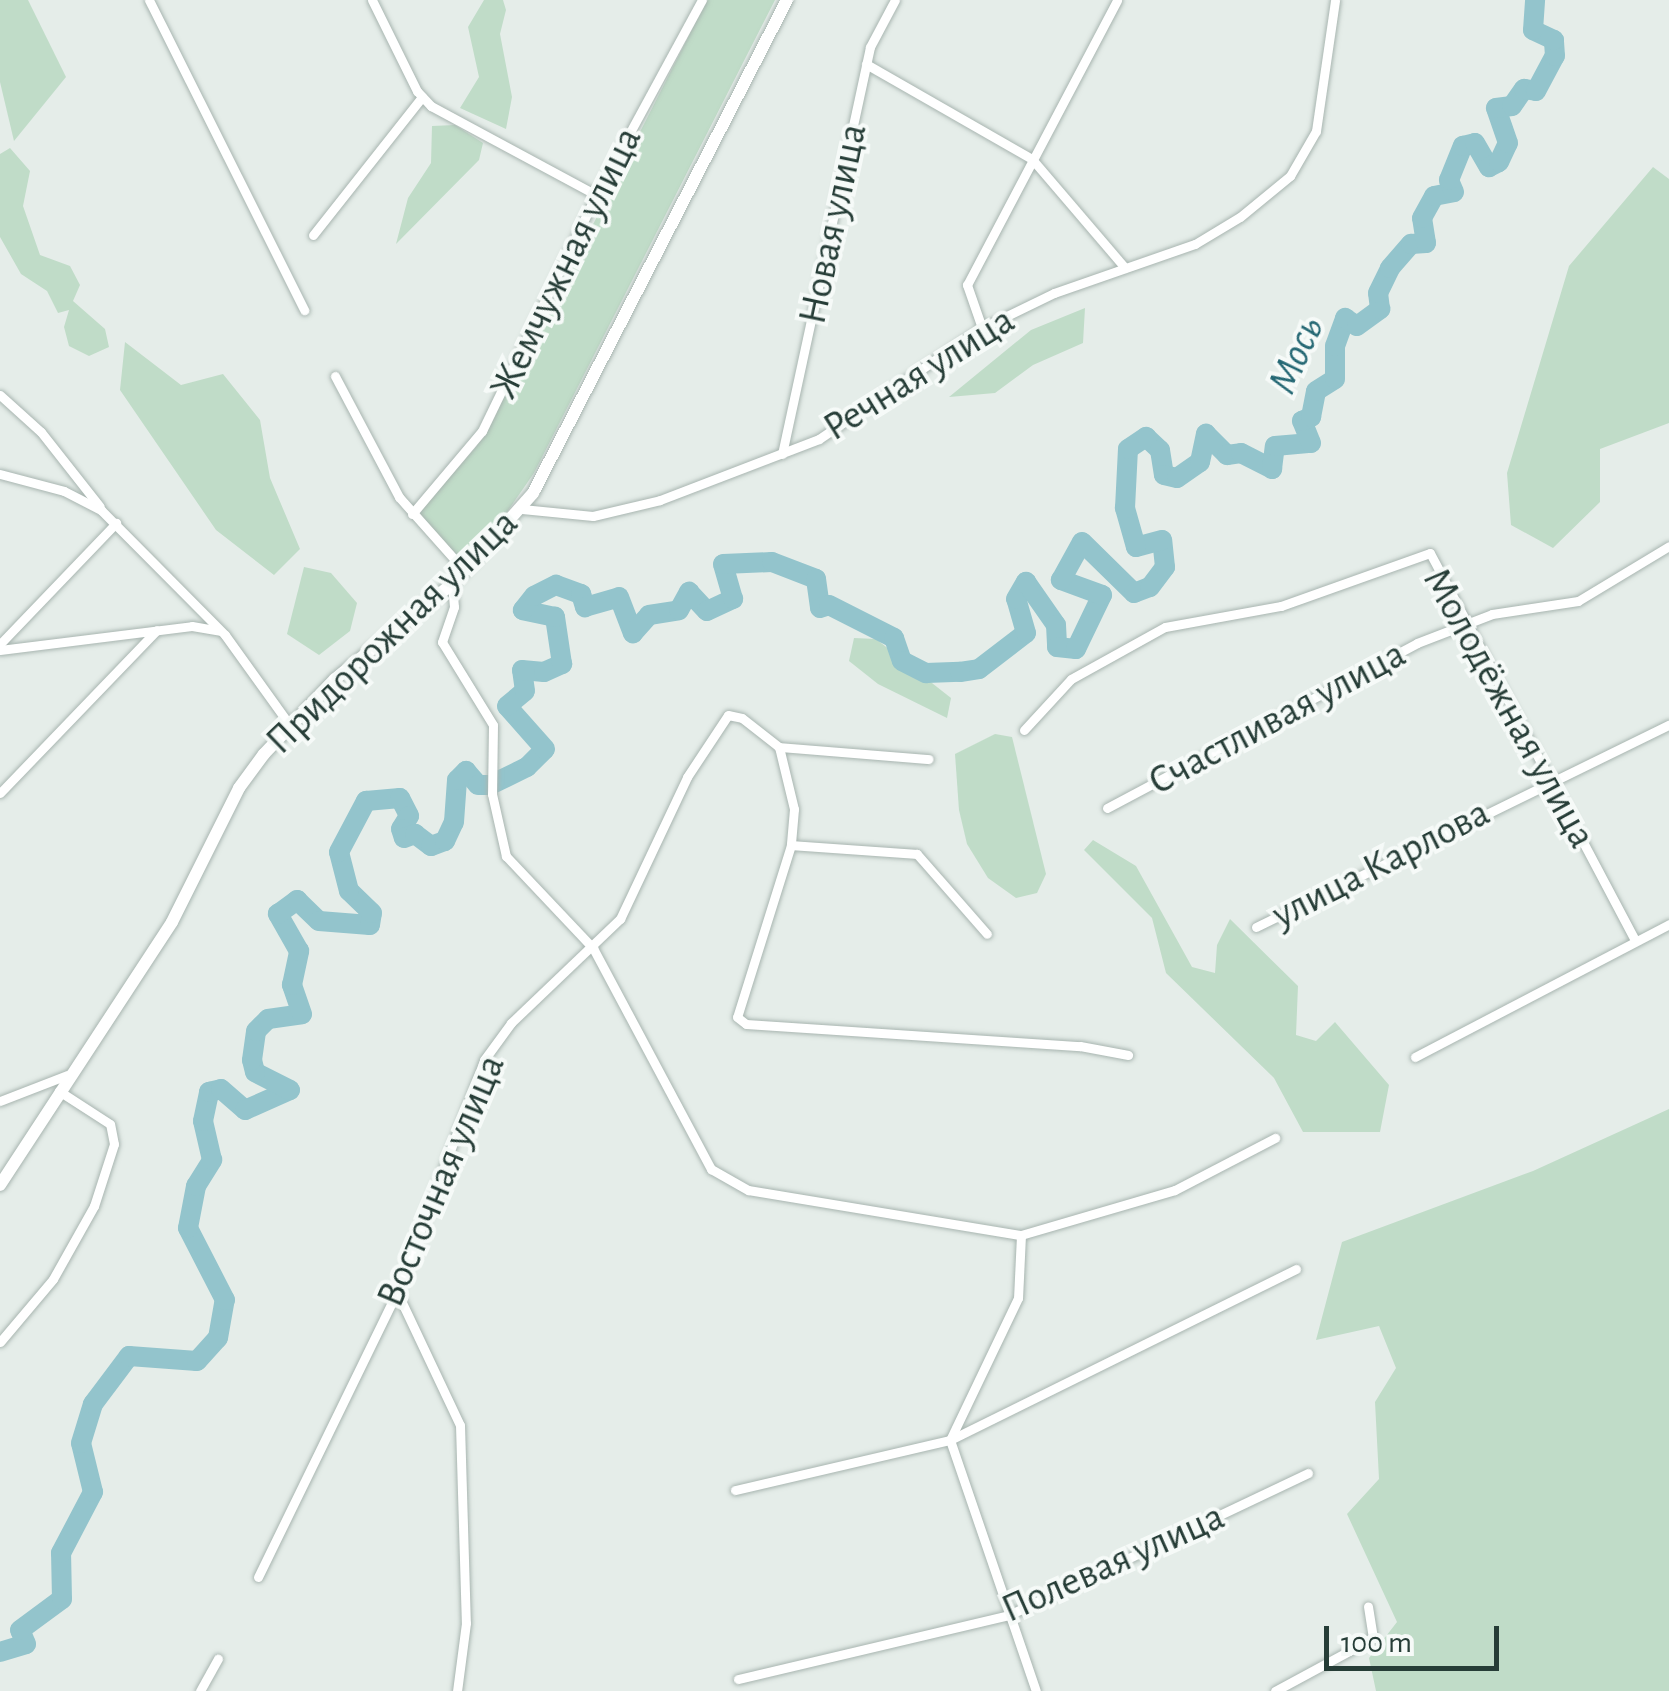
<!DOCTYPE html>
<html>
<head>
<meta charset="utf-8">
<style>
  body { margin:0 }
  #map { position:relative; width:1669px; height:1691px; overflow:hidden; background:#e5ede9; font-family:"Alegreya Sans",sans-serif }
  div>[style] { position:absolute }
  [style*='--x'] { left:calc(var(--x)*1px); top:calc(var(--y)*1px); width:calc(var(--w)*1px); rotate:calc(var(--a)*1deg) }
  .green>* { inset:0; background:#c0dcc8 }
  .river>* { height:20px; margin:-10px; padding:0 10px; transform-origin:10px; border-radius:10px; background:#93c4cc }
  .roads { filter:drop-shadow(0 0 2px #a8b5b0) drop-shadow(0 0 2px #a8b5b0) }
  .street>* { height:9px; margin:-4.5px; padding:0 4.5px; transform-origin:4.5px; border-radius:4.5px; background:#fff }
  .secondary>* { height:12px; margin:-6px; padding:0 6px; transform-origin:6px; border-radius:6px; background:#fff }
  span { translate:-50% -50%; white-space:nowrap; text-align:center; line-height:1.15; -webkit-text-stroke:8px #f6faf8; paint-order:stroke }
  .street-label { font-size:40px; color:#263d37 }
  .water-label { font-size:42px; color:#256874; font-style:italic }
  .scale { position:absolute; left:1324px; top:1626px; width:175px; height:45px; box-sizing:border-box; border:5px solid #263d37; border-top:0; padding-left:12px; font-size:30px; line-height:35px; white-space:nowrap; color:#263d37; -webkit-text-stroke:8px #f6faf8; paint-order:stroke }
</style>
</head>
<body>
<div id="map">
  <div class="green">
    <i style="clip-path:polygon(0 0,28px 0,66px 77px,14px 141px,0 82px)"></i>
    <i style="clip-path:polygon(484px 0,503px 0,506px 10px,500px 34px,512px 97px,506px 129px,460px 108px,479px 77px,468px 27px)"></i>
    <i style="clip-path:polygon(707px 0,775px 0,534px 473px,507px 512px,460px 559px,420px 515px,423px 507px,476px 447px,514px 380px)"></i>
    <i style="clip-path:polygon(455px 125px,483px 143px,479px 160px,396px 244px,408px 198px,431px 163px,432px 126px)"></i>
    <i style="clip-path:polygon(10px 148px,30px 171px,23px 206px,40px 255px,70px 266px,80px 285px,73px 301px,105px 329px,109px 347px,89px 356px,69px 346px,64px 327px,69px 310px,58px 313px,47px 291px,21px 274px,0 237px,0 154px)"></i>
    <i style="clip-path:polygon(1653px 167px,1669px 179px,1669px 423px,1600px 449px,1600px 502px,1553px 548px,1511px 525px,1507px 473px,1569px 266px)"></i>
    <i style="clip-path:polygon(1085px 308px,1083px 343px,1033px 365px,995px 393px,949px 397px,1031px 330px)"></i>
    <i style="clip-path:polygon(125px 342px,181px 385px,223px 374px,260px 420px,270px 478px,300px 549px,274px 575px,216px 530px,120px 390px)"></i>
    <i style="clip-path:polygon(304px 567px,331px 573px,357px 603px,350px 631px,319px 655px,287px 634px)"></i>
    <i style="clip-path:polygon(854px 638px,876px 639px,951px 698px,947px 718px,878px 684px,849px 661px)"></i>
    <i style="clip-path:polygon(995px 734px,1012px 737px,1046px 874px,1037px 893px,1016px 898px,988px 878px,967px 844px,959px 810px,955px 754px)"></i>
    <i style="clip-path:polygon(1093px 840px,1136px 866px,1192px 967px,1215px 973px,1217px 945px,1230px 919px,1298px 986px,1296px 1035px,1316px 1041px,1335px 1022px,1389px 1085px,1380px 1132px,1303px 1132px,1274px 1078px,1166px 973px,1152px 918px,1084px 850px)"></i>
    <i style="clip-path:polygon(1669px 1109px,1669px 1691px,1376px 1691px,1369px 1658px,1397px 1622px,1347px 1514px,1379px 1479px,1375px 1402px,1396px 1368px,1379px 1326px,1316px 1340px,1342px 1242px,1533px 1171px)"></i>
  </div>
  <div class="river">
    <i style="--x:0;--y:1652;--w:27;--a:-17"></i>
    <i style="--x:26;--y:1644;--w:15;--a:-113"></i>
    <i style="--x:20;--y:1630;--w:52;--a:-36.4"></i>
    <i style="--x:62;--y:1599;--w:46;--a:-91.2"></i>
    <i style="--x:61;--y:1553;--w:69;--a:-62.3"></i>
    <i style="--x:93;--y:1492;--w:50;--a:-103.8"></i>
    <i style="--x:81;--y:1443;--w:41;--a:-72.9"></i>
    <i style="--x:93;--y:1404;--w:60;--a:-53.1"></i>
    <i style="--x:129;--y:1356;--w:68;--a:4.2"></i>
    <i style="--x:197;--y:1361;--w:31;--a:-48"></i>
    <i style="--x:218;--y:1338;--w:39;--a:-80"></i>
    <i style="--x:225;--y:1300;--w:81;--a:-117.2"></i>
    <i style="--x:188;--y:1228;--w:43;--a:-79.2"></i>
    <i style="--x:196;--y:1186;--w:31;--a:-58"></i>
    <i style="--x:212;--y:1160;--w:40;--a:-103"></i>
    <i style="--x:203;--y:1121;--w:30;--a:-78"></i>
    <i style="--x:209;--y:1092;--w:12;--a:-14"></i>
    <i style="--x:221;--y:1089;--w:32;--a:41"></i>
    <i style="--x:245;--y:1110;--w:49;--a:-24"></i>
    <i style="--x:290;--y:1090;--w:39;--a:-153"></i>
    <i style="--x:255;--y:1072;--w:12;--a:-104"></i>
    <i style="--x:252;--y:1060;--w:29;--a:-82"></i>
    <i style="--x:256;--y:1031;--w:17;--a:-45"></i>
    <i style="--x:268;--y:1019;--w:34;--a:-8"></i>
    <i style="--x:302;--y:1014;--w:31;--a:-109"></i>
    <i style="--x:292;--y:985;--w:35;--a:-78"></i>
    <i style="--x:299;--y:951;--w:43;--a:-119.6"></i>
    <i style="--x:278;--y:914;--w:24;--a:-36"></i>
    <i style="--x:297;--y:900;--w:30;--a:44"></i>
    <i style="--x:319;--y:921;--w:51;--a:4.5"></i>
    <i style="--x:370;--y:925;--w:12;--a:-81"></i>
    <i style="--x:372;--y:913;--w:32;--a:-136"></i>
    <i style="--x:349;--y:891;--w:40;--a:-104.4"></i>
    <i style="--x:339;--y:852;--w:58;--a:-62.1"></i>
    <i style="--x:366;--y:801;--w:34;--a:-5"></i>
    <i style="--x:400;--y:798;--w:20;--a:63"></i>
    <i style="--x:409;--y:816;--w:15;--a:122"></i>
    <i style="--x:401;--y:829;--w:9;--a:72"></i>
    <i style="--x:404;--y:838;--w:12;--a:-20"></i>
    <i style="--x:415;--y:834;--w:20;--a:37"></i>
    <i style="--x:431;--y:846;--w:15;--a:-20"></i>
    <i style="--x:445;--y:841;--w:21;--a:-65"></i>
    <i style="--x:454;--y:822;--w:42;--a:-85.9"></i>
    <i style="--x:457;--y:780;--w:13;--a:-45"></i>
    <i style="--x:466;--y:771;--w:18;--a:49"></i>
    <i style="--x:478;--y:785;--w:12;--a:0"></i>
    <i style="--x:490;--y:785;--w:41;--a:-25.9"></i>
    <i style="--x:527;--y:767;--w:25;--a:-45"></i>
    <i style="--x:545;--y:749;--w:57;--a:-131.5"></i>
    <i style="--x:507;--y:706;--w:23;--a:-40"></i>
    <i style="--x:525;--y:691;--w:21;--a:-98"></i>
    <i style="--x:522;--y:670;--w:22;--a:5"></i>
    <i style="--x:544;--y:672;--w:20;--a:-24"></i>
    <i style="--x:562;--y:664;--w:48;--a:-98.5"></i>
    <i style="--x:555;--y:617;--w:33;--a:-168"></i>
    <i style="--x:523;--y:610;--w:18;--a:-52"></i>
    <i style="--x:534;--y:596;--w:25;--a:-27"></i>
    <i style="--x:556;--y:585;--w:27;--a:20"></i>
    <i style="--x:581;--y:594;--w:14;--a:73"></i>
    <i style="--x:585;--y:607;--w:35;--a:-16"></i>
    <i style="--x:619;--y:597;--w:39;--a:69"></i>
    <i style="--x:633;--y:633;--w:24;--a:-48"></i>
    <i style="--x:649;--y:615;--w:30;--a:-9"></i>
    <i style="--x:679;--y:610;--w:21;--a:-61"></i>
    <i style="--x:689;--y:592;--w:26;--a:47"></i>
    <i style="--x:707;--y:611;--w:29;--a:-25"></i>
    <i style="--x:733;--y:599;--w:36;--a:-106"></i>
    <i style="--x:723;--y:564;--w:49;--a:-2.3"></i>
    <i style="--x:772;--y:562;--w:47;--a:21.1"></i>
    <i style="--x:816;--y:579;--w:29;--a:82"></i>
    <i style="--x:820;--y:608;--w:9;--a:-18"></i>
    <i style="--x:829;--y:605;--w:73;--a:26.9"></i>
    <i style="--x:894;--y:638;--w:24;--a:71"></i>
    <i style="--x:902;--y:661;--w:27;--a:27"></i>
    <i style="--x:926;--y:673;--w:34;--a:-2"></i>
    <i style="--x:960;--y:672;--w:19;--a:-9"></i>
    <i style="--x:979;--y:669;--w:59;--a:-37.5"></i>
    <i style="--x:1026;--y:633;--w:35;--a:-106"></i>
    <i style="--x:1016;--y:599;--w:20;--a:-60"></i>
    <i style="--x:1026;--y:582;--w:52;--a:55.1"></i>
    <i style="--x:1056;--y:625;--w:22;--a:87"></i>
    <i style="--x:1057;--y:647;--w:19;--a:6"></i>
    <i style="--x:1076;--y:649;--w:60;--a:-64.3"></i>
    <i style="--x:1102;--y:595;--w:44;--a:-159.9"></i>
    <i style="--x:1061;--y:580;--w:43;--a:-61.1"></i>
    <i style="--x:1082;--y:542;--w:73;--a:44.4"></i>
    <i style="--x:1134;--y:593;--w:17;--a:-21"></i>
    <i style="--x:1150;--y:587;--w:25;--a:-53"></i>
    <i style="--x:1165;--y:567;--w:27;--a:-96"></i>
    <i style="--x:1162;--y:540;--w:27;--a:165"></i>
    <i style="--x:1136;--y:547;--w:41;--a:-105.8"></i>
    <i style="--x:1125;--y:508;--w:59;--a:-87.1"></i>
    <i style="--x:1128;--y:449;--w:22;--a:-34"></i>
    <i style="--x:1146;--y:437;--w:19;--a:43"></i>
    <i style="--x:1160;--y:450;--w:25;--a:81"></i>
    <i style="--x:1164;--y:475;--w:13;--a:13"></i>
    <i style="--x:1177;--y:478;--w:28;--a:-35"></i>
    <i style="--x:1200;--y:462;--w:29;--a:-78"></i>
    <i style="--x:1206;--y:434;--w:30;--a:45"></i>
    <i style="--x:1227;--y:455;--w:14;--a:-8"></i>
    <i style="--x:1241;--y:453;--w:35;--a:27"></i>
    <i style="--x:1272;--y:469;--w:23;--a:-83"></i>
    <i style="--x:1275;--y:446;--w:36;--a:-5"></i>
    <i style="--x:1311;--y:443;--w:24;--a:-112"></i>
    <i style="--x:1302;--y:421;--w:10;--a:-24"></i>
    <i style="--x:1311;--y:417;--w:26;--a:-79"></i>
    <i style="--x:1316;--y:391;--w:22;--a:-32"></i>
    <i style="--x:1335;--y:379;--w:33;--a:-90"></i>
    <i style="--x:1335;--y:346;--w:30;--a:-70"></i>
    <i style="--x:1345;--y:318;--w:14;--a:34"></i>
    <i style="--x:1357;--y:326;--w:29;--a:-36"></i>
    <i style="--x:1380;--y:309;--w:16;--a:-97"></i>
    <i style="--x:1378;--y:293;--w:28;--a:-64"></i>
    <i style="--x:1390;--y:268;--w:32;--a:-49"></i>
    <i style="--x:1411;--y:244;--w:15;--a:-4"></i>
    <i style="--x:1426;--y:243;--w:25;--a:-99"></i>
    <i style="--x:1422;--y:218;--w:25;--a:-61"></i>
    <i style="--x:1434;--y:196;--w:20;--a:-11"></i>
    <i style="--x:1454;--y:192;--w:13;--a:-113"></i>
    <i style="--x:1449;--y:180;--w:37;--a:-68"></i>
    <i style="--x:1463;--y:146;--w:12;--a:-14"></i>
    <i style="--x:1475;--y:143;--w:28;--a:60"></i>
    <i style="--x:1489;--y:167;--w:11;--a:-27"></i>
    <i style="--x:1499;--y:162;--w:21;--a:-65"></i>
    <i style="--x:1508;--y:143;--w:37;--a:-109"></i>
    <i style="--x:1496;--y:108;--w:16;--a:-7"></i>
    <i style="--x:1512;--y:106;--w:21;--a:-55"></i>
    <i style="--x:1524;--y:89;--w:12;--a:9"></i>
    <i style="--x:1536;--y:91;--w:40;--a:-62"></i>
    <i style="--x:1555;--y:56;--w:16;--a:-94"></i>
    <i style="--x:1554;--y:40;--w:23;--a:-155"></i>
    <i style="--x:1533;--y:30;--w:30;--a:-86"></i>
  </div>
  <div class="roads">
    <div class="street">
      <i style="--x:149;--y:0;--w:347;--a:63.4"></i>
      <i style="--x:372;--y:0;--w:102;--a:63.7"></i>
      <i style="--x:417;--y:91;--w:21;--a:47"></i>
      <i style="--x:431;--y:106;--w:187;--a:28.3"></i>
      <i style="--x:866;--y:64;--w:191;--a:29.8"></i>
      <i style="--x:1032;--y:159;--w:143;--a:49.5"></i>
      <i style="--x:313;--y:235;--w:176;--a:-51.7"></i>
      <i style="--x:982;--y:328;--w:46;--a:-109.2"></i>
      <i style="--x:967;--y:285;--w:322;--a:-62.2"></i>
      <i style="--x:335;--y:376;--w:137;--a:62.1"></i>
      <i style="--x:399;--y:497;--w:99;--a:48.3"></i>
      <i style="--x:0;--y:395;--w:55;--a:42.1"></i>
      <i style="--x:41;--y:432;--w:95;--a:51.8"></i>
      <i style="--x:782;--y:454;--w:416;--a:-77.8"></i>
      <i style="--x:870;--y:47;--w:53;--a:-62"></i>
      <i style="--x:0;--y:474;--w:66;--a:14.9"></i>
      <i style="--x:64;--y:491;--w:42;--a:27.2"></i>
      <i style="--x:101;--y:510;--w:176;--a:45.2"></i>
      <i style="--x:225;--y:635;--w:110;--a:54.3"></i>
      <i style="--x:522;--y:509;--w:71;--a:5.6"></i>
      <i style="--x:593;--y:516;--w:69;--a:-13.4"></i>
      <i style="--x:660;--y:500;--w:170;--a:-21"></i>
      <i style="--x:819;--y:439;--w:197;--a:-34.3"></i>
      <i style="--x:982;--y:328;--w:80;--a:-25.9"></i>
      <i style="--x:1054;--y:293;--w:149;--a:-19.2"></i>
      <i style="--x:1195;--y:244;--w:52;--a:-31"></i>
      <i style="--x:1240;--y:217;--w:65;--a:-39.4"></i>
      <i style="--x:1290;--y:176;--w:52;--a:-60"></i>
      <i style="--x:1316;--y:131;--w:132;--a:-81.7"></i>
      <i style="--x:412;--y:514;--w:109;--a:-49.9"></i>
      <i style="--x:482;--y:431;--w:262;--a:-64.2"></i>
      <i style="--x:596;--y:195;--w:222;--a:-61.5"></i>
      <i style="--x:452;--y:584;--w:23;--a:85"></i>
      <i style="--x:454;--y:607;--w:37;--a:109"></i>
      <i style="--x:442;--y:642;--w:97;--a:58.4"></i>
      <i style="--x:493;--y:725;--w:69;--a:90.8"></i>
      <i style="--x:492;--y:794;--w:64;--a:77.3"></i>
      <i style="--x:506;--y:856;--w:127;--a:46.6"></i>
      <i style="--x:593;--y:948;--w:251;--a:61.9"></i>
      <i style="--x:711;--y:1169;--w:43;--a:29.6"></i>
      <i style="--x:748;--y:1190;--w:277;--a:9.4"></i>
      <i style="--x:1021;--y:1235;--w:160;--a:-16.3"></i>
      <i style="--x:1175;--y:1190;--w:113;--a:-27.5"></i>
      <i style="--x:0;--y:644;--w:168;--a:-46.2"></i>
      <i style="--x:0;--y:650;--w:193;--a:-7.1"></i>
      <i style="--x:192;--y:626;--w:27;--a:10"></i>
      <i style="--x:1024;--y:730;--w:69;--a:-47.3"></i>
      <i style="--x:1071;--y:679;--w:107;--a:-29"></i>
      <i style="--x:1165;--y:627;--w:118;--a:-10.3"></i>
      <i style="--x:1281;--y:606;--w:158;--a:-19.6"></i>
      <i style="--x:1430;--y:553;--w:438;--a:62.1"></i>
      <i style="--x:779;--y:747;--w:150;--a:4.6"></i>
      <i style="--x:0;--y:793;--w:226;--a:-46.1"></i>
      <i style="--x:1107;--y:808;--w:351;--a:-28"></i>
      <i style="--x:1417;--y:643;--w:80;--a:-21.1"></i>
      <i style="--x:1492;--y:614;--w:87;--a:-8.6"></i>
      <i style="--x:1578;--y:601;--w:106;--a:-31.1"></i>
      <i style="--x:791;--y:845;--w:126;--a:4.1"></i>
      <i style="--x:917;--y:854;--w:106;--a:48.8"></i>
      <i style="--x:1256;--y:927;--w:460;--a:-26.1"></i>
      <i style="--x:1415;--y:1057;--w:287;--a:-27.6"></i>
      <i style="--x:0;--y:1101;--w:72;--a:-21.2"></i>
      <i style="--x:1021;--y:1235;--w:63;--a:92.7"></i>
      <i style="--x:1018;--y:1298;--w:157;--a:115.6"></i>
      <i style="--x:950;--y:1440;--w:265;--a:71.1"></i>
      <i style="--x:397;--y:1292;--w:147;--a:64.7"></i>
      <i style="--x:460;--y:1425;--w:198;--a:88.3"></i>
      <i style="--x:466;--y:1623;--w:69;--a:97.5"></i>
      <i style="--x:0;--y:1342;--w:82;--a:-49.9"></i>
      <i style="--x:53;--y:1279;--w:84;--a:-60.7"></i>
      <i style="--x:94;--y:1206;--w:65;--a:-72.1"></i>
      <i style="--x:114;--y:1144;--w:20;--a:-101"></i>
      <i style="--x:110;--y:1124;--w:61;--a:-147.1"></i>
      <i style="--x:735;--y:1490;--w:221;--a:-13.1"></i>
      <i style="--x:950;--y:1440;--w:386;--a:-26.3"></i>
      <i style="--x:258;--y:1577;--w:317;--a:-64"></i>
      <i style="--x:397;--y:1292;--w:248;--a:-69.4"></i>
      <i style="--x:484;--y:1060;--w:46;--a:-53.9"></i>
      <i style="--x:511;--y:1023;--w:151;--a:-43.7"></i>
      <i style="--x:620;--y:919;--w:157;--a:-64.7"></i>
      <i style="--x:687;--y:777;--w:74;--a:-56.5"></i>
      <i style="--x:728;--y:715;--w:14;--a:12"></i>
      <i style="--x:742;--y:718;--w:47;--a:38.1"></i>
      <i style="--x:779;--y:747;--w:64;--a:76.4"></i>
      <i style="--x:794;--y:809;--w:36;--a:95"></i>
      <i style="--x:791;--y:845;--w:180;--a:107.4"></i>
      <i style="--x:737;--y:1017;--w:11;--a:38"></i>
      <i style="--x:746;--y:1024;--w:335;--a:3.8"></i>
      <i style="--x:1080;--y:1046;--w:49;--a:10.6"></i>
      <i style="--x:738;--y:1679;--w:278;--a:-13.3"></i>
      <i style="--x:1009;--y:1615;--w:331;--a:-25.4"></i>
      <i style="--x:200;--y:1691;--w:37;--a:-61"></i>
      <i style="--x:1275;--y:1691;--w:111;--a:-28.4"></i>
      <i style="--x:1373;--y:1638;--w:32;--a:-99"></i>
    </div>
    <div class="secondary">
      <i style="--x:0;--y:1185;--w:314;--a:-56.8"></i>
      <i style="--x:172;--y:922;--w:150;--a:-63.4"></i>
      <i style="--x:239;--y:788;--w:42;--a:-53.7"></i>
      <i style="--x:264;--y:754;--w:103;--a:-46.6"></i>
      <i style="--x:335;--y:679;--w:151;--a:-39.1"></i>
      <i style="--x:452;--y:584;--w:122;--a:-48.3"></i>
      <i style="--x:533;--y:493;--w:555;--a:-62.74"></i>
    </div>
  </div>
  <div class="street-label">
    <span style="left:833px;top:224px;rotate:-78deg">Новая улица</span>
    <span style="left:566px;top:263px;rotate:-64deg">Жемчужная улица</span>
    <span style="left:919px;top:374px;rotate:-32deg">Речная улица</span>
    <span style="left:392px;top:632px;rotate:-44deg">Придорожная улица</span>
    <span style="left:1509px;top:708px;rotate:61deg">Молодёжная улица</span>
    <span style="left:1277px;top:718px;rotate:-28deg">Счастливая улица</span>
    <span style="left:1381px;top:864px;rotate:-27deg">улица Карлова</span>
    <span style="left:441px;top:1181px;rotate:-67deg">Восточная улица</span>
    <span style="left:1113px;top:1563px;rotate:-24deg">Полевая улица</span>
  </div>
  <div class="water-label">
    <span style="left:1296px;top:355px;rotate:-66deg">Мось</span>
  </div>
  <div class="scale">100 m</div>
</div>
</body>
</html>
